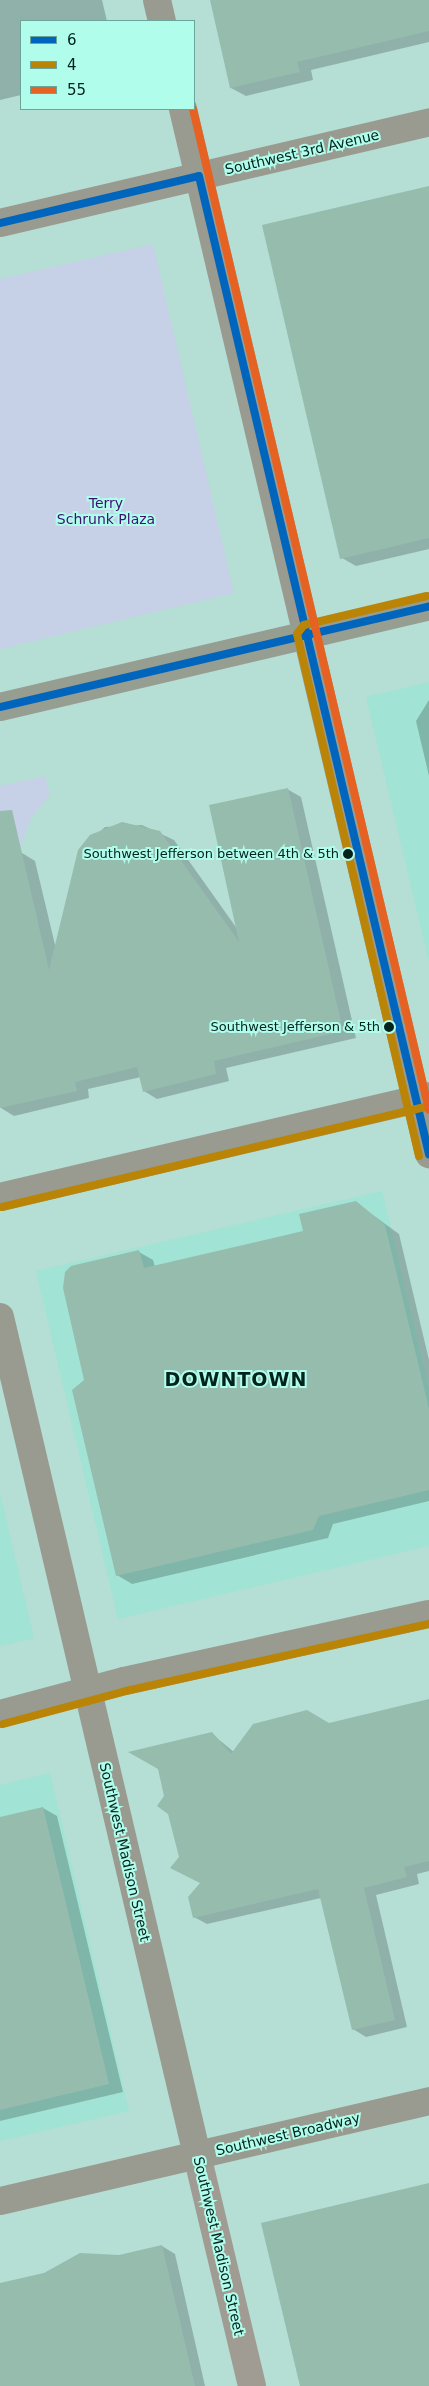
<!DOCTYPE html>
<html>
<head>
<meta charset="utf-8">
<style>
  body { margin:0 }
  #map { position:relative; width:429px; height:2386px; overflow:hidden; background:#b5ded5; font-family:"DejaVu Sans",sans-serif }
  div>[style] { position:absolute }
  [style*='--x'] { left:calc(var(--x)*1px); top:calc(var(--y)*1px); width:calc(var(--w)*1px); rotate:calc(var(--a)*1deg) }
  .built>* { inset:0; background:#a1e3d4 }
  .green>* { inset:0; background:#c6d0e7 }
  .shadow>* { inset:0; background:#0003 }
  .building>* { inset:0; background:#96bcae }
  .street>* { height:28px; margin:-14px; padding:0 14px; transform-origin:14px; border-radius:14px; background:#a09c93 }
  .secondary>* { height:28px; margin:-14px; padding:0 14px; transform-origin:14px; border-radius:14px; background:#999b90 }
  .primary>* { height:28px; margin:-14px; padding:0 14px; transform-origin:14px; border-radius:14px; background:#969d91 }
  .bus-1>* { height:8px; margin:-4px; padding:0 4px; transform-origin:4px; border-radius:4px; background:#0065bd }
  .bus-2>* { height:8px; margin:-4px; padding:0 4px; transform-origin:4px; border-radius:4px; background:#ba8507 }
  .bus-3>* { height:8px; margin:-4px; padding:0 4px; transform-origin:4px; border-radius:4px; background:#e66222 }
  .dots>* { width:14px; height:14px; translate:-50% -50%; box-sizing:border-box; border:2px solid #b1fdec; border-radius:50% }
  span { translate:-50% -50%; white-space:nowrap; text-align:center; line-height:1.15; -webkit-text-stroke:4px #b1fdec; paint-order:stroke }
  .bus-label { font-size:13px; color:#02221c }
  .right { translate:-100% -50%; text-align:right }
  .street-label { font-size:14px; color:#02221c }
  .park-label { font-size:14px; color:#3f0f71 }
  .district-label { font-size:19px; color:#02221c; font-weight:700; letter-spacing:1px }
  .legend { position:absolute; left:20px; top:20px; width:175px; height:90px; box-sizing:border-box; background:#b1fdec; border:1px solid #6ba599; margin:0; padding:6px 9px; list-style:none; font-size:15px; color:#02221c }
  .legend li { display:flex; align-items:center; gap:10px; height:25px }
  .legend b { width:25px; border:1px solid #6ba599 }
</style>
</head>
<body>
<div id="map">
  <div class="built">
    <i style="clip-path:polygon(429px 682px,429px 962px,366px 697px)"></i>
    <i style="clip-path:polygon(382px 1191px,429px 1389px,429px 1546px,118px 1619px,36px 1271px)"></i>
    <i style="clip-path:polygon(0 1493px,34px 1638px,0 1646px)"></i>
    <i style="clip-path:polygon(50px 1773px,129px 2111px,0 2141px,0 1785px)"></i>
  </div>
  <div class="green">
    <i style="clip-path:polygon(153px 244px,234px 593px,0 649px,0 279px)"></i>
    <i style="clip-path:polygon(45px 776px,50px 795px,31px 818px,21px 846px,0 850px,0 786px)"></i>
  </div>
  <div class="shadow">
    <i style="clip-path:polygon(0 0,102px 0,107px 21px,21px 21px,21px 95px,0 100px)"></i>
    <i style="clip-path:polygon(211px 0,429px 0,429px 42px,311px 70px,313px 80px,246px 96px,231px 88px)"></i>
    <i style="clip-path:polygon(429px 187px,429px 549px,356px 566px,342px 558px)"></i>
    <i style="clip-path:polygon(429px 700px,429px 776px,416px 721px)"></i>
    <i style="clip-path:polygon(287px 789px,301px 797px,356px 1038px,226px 1068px,229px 1081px,157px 1099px,144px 1091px,141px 1077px,88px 1089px,89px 1098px,14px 1116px,1px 1108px,0 858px,22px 853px,35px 861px,56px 949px,80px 851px,105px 827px,142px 825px,174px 840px,238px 930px)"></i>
    <i style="clip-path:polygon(355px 1202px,399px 1234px,429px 1360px,429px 1501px,333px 1524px,328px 1538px,132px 1584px,117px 1575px,86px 1380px,139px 1252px,153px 1260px,155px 1267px,304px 1232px)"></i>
    <i style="clip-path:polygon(429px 1701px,429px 1871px,417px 1874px,419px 1884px,376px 1895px,407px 2027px,366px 2037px,353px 2029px,321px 1898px,207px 1924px,194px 1917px,201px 1883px,180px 1857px,212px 1734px,234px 1752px)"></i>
    <i style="clip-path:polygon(43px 1808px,57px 1816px,123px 2092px,0 2121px,0 1818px)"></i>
    <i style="clip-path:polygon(162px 2246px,175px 2254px,205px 2386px,0 2386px,0 2284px)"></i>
  </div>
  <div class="building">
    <i style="clip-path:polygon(210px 0,429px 0,429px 31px,297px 62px,300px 72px,230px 88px)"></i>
    <i style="clip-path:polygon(429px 186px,429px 538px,340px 559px,262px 225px)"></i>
    <i style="clip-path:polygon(288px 788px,343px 1031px,214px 1061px,216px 1074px,143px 1092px,137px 1067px,75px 1082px,77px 1091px,0 1108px,0 811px,12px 810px,49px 970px,78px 850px,90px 835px,122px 822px,160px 831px,239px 942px,209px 805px)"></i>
    <i style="clip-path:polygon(356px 1201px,385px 1225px,429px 1409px,429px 1490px,319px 1516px,313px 1530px,116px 1576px,72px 1390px,84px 1380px,63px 1288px,65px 1272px,71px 1266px,139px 1250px,144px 1268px,303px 1231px,299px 1214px)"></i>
    <i style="clip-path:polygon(429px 1699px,429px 1861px,404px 1867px,407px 1877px,364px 1888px,395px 2020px,352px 2030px,318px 1889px,193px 1918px,188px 1897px,200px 1883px,170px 1868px,179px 1857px,168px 1814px,157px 1806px,164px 1796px,158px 1769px,128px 1752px,212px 1732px,231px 1754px,253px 1724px,307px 1710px,329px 1723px)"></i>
    <i style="clip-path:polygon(43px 1807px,109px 2084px,0 2110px,0 1817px)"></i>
    <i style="clip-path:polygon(429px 2183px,429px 2386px,300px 2386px,261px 2223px)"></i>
    <i style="clip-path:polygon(162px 2245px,195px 2386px,0 2386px,0 2283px,44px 2273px,80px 2253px,119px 2255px)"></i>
  </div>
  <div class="street">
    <i style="--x:197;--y:2155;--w:237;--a:76.6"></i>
  </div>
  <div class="secondary">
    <i style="--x:157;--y:0;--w:22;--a:77"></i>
    <i style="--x:183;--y:109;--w:1074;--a:76.75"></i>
    <i style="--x:0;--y:223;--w:441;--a:-13.2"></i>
    <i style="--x:0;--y:1197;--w:441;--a:-13.2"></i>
    <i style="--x:0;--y:1317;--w:861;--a:76.77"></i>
    <i style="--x:0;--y:1714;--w:128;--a:-14.9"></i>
    <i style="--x:124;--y:1681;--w:312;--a:-12.4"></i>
    <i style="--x:0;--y:2201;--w:441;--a:-13.1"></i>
  </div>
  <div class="primary">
    <i style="--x:0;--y:707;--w:441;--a:-13.2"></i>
  </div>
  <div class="bus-1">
    <i style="--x:0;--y:223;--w:204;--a:-13.3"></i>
    <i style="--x:199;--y:176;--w:1005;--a:76.77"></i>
    <i style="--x:0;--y:707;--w:441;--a:-13.2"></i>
  </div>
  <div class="bus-2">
    <i style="--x:419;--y:1156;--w:536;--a:-103.15"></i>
    <i style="--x:297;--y:634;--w:11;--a:-52"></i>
    <i style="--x:304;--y:625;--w:126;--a:-13.3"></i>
    <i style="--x:2;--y:1207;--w:439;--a:-13.3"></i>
    <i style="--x:3;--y:1724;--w:127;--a:-15"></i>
    <i style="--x:126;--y:1691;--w:310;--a:-12.5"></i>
  </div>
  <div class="bus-3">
    <i style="--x:193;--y:109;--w:1028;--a:76.73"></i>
  </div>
  <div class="dots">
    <i style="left:348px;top:854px;background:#02221c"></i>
    <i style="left:389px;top:1027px;background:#02221c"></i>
  </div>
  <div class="bus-label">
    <span class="right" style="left:339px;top:854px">Southwest Jefferson between 4th &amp; 5th</span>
    <span class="right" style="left:380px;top:1027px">Southwest Jefferson &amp; 5th</span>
  </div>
  <div class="street-label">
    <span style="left:302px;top:152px;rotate:-13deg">Southwest 3rd Avenue</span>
    <span style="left:125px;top:1852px;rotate:77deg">Southwest Madison Street</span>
    <span style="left:288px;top:2134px;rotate:-13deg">Southwest Broadway</span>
    <span style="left:219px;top:2246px;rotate:77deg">Southwest Madison Street</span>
  </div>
  <div class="park-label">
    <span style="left:106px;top:511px">Terry<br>Schrunk Plaza</span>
  </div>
  <div class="district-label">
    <span style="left:236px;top:1380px">DOWNTOWN</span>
  </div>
  <ul class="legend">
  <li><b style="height:6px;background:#0065bd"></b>6</li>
  <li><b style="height:6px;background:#ba8507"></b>4</li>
  <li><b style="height:6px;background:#e66222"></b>55</li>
  </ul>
</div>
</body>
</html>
